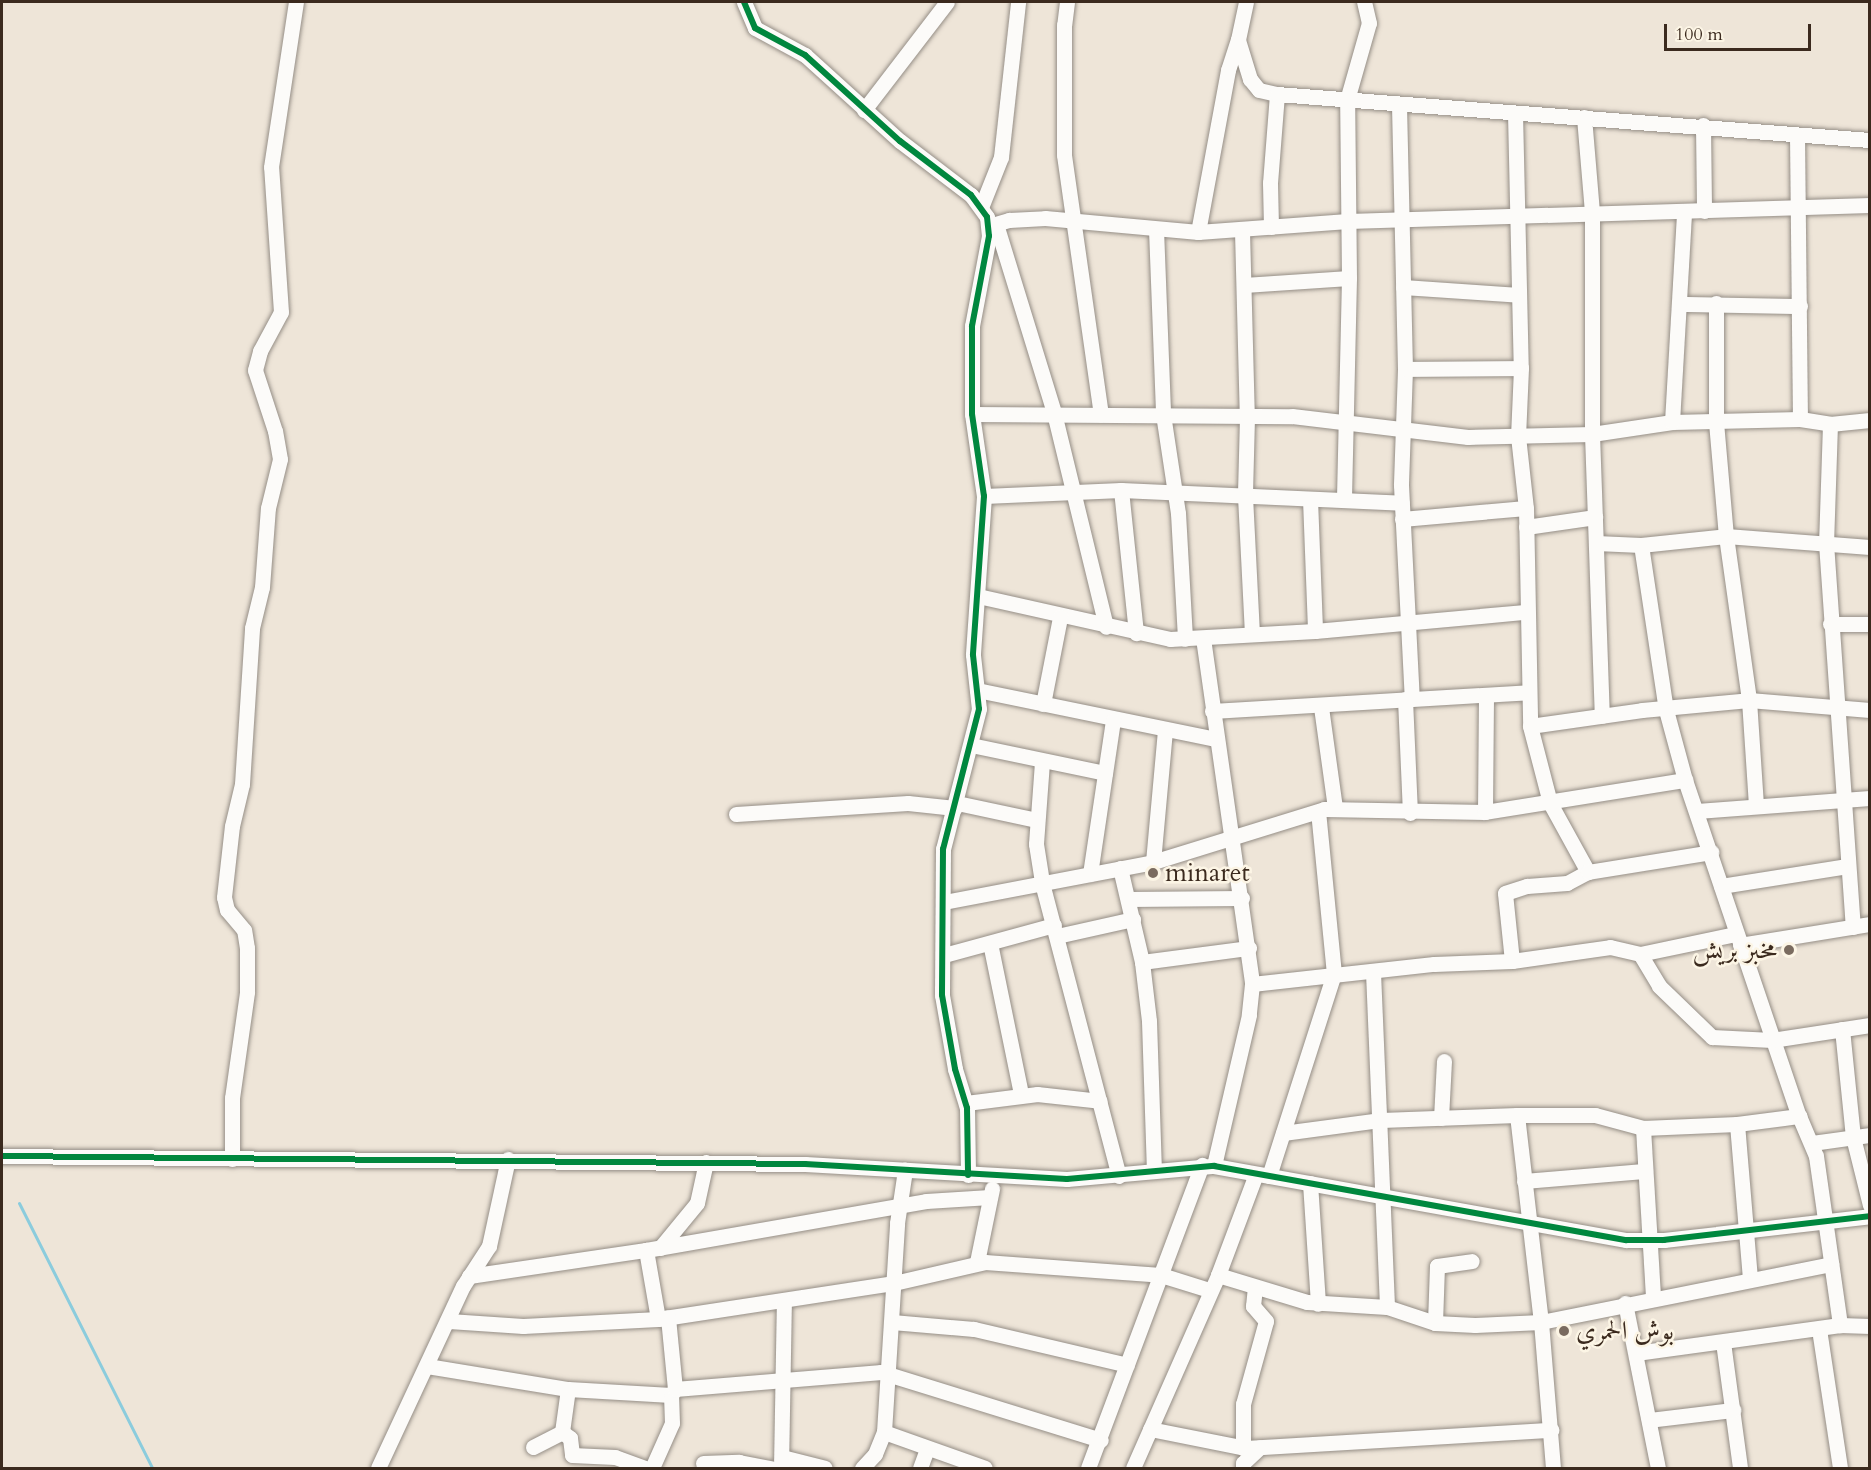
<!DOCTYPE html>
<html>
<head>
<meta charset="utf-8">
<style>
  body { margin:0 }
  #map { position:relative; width:1871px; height:1470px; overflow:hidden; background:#eee5d8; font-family:Cardo,Amiri,serif }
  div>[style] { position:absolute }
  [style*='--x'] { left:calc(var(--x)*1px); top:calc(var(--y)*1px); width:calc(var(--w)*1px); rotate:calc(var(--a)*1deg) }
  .stream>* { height:3px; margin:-1.5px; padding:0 1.5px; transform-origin:1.5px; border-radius:1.5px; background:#8bccdd }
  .roads { filter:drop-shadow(0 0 2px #958e86) drop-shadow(0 0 2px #958e86) }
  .minor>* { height:15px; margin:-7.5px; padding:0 7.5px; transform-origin:7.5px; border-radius:7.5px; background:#fcfbf9 }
  .cycleway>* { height:6px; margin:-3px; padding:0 3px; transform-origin:3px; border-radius:3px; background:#00873e }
  .dots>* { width:16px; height:16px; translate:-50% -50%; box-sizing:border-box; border:3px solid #fcf5e5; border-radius:50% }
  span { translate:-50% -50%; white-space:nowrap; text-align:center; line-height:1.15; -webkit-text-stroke:5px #fcf5e5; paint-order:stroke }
  .poi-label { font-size:26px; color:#3b2a1e }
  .left { translate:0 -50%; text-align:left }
  .right { translate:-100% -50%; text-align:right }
  .frame { position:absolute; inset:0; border:3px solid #3b2a1e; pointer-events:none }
  .scale { position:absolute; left:1664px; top:24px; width:147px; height:27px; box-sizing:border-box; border:3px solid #3b2a1e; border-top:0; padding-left:8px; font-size:18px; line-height:21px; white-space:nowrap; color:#3b2a1e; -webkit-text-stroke:4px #fcf5e5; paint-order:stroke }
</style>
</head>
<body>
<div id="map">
  <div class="stream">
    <i style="--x:19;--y:1203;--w:297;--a:63.3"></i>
  </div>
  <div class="roads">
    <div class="minor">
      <i style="--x:744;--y:2;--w:28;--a:67"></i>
      <i style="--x:755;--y:28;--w:57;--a:28.4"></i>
      <i style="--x:805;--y:55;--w:128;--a:42.2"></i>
      <i style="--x:900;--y:141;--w:89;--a:37.3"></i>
      <i style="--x:971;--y:195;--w:27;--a:54"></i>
      <i style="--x:987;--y:217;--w:19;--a:84"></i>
      <i style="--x:989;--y:236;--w:92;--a:100.7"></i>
      <i style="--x:972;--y:326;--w:88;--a:90"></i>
      <i style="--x:972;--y:414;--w:83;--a:81.7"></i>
      <i style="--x:984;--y:496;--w:159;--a:94"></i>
      <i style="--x:973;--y:655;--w:54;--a:83.7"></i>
      <i style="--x:979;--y:709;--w:145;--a:104.4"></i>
      <i style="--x:943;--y:849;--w:146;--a:90.4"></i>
      <i style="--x:942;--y:995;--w:75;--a:80"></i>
      <i style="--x:955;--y:1069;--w:41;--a:72.9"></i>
      <i style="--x:967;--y:1108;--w:67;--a:89.1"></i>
      <i style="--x:1067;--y:2;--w:23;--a:97"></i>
      <i style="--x:1064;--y:25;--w:130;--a:90"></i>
      <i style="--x:1064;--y:155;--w:262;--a:81.9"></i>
      <i style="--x:1246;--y:2;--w:39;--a:102"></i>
      <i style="--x:1238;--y:40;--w:41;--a:72.9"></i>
      <i style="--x:1250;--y:79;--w:14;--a:51"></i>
      <i style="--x:1259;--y:90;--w:18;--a:13"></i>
      <i style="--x:1277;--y:94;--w:89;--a:94.5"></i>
      <i style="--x:1270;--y:183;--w:44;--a:88.7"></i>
      <i style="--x:1277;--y:94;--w:595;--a:4.44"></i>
      <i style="--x:1399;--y:105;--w:264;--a:88.7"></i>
      <i style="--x:1405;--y:369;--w:116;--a:92"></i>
      <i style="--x:1401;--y:485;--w:214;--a:87.1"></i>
      <i style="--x:864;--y:110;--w:136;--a:-52.5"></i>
      <i style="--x:1515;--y:113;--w:255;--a:88.7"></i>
      <i style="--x:1521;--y:368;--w:68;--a:92.5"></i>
      <i style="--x:1518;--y:436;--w:72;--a:83.7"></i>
      <i style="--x:1526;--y:508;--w:218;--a:88.9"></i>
      <i style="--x:1530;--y:726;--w:80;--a:75.4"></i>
      <i style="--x:1550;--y:803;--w:79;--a:61.2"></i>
      <i style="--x:1584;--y:117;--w:96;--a:85.2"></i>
      <i style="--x:1592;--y:213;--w:221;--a:90"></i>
      <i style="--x:1592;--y:434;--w:282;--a:88"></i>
      <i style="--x:1703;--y:125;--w:86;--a:89.3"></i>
      <i style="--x:1797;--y:135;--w:284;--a:89.4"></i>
      <i style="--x:982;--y:205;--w:52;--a:-68.4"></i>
      <i style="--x:1001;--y:157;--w:156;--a:-83.7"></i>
      <i style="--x:996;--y:224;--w:198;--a:72.9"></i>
      <i style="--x:1054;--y:413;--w:220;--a:76.3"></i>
      <i style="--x:989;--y:226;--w:21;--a:-17"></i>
      <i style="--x:1009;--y:220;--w:36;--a:-3"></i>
      <i style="--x:1045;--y:218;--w:154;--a:5.2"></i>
      <i style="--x:1198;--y:232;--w:150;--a:-4.2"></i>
      <i style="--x:1348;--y:221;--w:522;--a:-1.76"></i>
      <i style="--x:1156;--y:229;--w:185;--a:87.8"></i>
      <i style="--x:1163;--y:414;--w:100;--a:81.4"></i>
      <i style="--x:1178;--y:513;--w:126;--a:86.8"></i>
      <i style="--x:1242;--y:231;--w:186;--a:88.5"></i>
      <i style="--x:1247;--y:417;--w:79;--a:91.5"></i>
      <i style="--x:1245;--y:496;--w:136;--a:87.1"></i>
      <i style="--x:1198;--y:232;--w:165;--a:-79.5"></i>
      <i style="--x:1228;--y:70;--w:32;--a:-72"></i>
      <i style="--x:1244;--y:285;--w:105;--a:-3.8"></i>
      <i style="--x:1403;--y:287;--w:116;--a:3.9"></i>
      <i style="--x:1716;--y:303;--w:119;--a:90"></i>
      <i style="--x:1716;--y:422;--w:114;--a:85"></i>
      <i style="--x:1726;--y:536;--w:166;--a:82"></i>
      <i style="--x:1749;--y:700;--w:105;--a:86.2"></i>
      <i style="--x:1681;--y:304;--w:119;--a:1"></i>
      <i style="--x:1405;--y:369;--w:116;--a:-0.5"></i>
      <i style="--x:972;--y:414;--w:320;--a:0.4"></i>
      <i style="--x:1292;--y:416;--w:177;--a:6.8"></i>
      <i style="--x:1468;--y:437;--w:124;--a:-1.4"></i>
      <i style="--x:1592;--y:434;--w:81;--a:-8.5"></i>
      <i style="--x:1672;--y:422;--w:128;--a:-1.3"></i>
      <i style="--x:1800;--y:419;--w:30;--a:9"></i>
      <i style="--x:1830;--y:424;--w:40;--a:-5.7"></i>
      <i style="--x:1672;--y:422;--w:211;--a:-86.7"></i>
      <i style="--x:1830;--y:424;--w:119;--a:91.9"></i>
      <i style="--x:1826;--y:543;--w:385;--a:86"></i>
      <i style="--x:1121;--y:490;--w:144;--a:84"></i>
      <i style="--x:984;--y:496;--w:137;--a:-2.5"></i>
      <i style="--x:1121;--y:490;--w:281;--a:2.6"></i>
      <i style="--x:1344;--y:498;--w:220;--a:-88.7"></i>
      <i style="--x:1349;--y:278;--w:178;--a:-90.6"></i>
      <i style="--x:1347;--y:100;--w:80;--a:-74.1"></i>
      <i style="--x:1369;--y:23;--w:22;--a:-103"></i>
      <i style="--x:1310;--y:499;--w:132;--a:87.8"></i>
      <i style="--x:1402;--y:519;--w:124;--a:-5.1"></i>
      <i style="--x:1526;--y:527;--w:70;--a:-8.2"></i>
      <i style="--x:1596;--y:543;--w:45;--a:2.5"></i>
      <i style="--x:1641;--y:545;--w:85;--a:-6"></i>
      <i style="--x:1726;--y:536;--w:144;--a:4.4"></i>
      <i style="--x:1641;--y:545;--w:167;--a:81.4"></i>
      <i style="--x:1666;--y:710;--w:73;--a:74.8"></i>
      <i style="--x:1685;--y:780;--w:355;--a:71.3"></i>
      <i style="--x:1799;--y:1116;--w:43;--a:67"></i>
      <i style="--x:1816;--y:1156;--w:171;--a:81.9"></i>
      <i style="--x:978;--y:596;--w:197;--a:12.6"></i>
      <i style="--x:1170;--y:639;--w:145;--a:-3.2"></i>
      <i style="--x:1315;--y:631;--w:211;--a:-5.2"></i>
      <i style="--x:1830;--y:624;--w:40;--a:0"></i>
      <i style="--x:1203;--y:638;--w:349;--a:81.9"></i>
      <i style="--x:1252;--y:984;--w:31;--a:96"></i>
      <i style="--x:1249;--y:1015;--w:155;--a:103.1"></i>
      <i style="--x:977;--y:690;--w:243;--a:11.6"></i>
      <i style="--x:1405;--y:699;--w:114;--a:87.5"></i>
      <i style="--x:1043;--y:704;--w:89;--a:-78.9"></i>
      <i style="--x:1321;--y:707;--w:102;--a:82.1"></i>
      <i style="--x:1212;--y:711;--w:317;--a:-3.4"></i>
      <i style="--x:1530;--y:726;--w:113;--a:-8.1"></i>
      <i style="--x:1642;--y:710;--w:107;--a:-5.3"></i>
      <i style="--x:1749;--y:700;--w:121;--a:4.7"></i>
      <i style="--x:971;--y:745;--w:137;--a:11.8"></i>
      <i style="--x:1042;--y:762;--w:82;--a:94.2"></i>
      <i style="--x:1036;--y:844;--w:39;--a:81"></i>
      <i style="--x:1042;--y:883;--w:303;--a:75.3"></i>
      <i style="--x:957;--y:803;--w:82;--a:12"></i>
      <i style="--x:1697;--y:811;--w:173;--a:-4.3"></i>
      <i style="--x:1485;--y:812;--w:117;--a:-89.5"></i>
      <i style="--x:736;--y:814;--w:172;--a:-3.7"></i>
      <i style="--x:908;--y:803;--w:47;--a:6.1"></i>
      <i style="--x:1153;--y:862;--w:132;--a:-84.8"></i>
      <i style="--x:1120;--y:868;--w:97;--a:76.8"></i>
      <i style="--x:1142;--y:962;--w:59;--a:83.2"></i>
      <i style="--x:1149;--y:1021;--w:150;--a:88.1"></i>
      <i style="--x:1090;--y:874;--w:155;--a:-81.5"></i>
      <i style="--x:1721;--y:886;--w:128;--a:-9"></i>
      <i style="--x:1128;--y:899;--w:114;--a:-0.5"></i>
      <i style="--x:944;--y:902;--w:213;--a:-10.8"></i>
      <i style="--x:1153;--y:862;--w:179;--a:-17.2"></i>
      <i style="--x:1324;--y:809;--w:161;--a:1.1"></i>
      <i style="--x:1485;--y:812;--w:203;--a:-9.1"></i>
      <i style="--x:1057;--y:936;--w:78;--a:-12.6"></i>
      <i style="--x:990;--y:943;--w:154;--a:78.4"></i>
      <i style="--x:1740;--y:945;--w:132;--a:-9.2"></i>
      <i style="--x:1640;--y:954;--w:37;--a:59"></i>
      <i style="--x:1659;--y:986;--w:74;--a:43.9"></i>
      <i style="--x:1712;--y:1037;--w:60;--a:2.9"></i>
      <i style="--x:1772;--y:1040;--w:99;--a:-8.7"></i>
      <i style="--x:944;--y:955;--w:114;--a:-15.3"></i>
      <i style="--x:1512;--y:961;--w:68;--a:-95.9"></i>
      <i style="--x:1505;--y:893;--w:23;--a:-18"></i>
      <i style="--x:1527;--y:886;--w:40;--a:-4.3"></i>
      <i style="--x:1567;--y:883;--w:24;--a:-28"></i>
      <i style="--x:1588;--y:872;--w:125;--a:-9.2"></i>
      <i style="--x:1142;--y:962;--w:108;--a:-7.5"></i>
      <i style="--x:1373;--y:972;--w:335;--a:87.6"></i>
      <i style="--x:1252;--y:984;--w:183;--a:-6.3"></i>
      <i style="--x:1434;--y:964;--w:78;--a:-2.2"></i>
      <i style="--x:1512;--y:961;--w:99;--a:-8.1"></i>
      <i style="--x:1610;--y:947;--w:31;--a:13"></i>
      <i style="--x:1640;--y:954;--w:98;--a:-11.8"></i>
      <i style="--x:1842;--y:1029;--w:109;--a:84.2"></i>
      <i style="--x:1853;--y:1137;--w:70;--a:76"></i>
      <i style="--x:966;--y:1103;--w:72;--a:-7.2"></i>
      <i style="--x:1037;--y:1094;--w:63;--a:6.3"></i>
      <i style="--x:1517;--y:1115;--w:208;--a:83.4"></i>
      <i style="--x:1541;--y:1322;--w:146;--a:85.3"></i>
      <i style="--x:1441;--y:1118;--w:57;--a:-87"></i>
      <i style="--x:1737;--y:1124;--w:156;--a:85.2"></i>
      <i style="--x:1643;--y:1128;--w:169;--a:86.6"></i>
      <i style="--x:1283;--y:1133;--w:99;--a:-7.6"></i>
      <i style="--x:1381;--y:1120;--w:136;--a:-2.1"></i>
      <i style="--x:1517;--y:1115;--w:78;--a:0"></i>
      <i style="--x:1595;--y:1115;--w:50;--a:15.2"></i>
      <i style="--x:1643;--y:1128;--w:94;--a:-2.4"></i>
      <i style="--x:1737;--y:1124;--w:63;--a:-7.4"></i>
      <i style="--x:1812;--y:1143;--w:59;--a:-7.9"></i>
      <i style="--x:2;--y:1156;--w:803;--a:0.57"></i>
      <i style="--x:805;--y:1164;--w:262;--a:3.3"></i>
      <i style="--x:1067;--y:1179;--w:148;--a:-5.1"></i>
      <i style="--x:1214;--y:1166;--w:419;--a:10.2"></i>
      <i style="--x:1626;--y:1240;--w:38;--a:0"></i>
      <i style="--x:1664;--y:1240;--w:207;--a:-6.6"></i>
      <i style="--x:232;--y:1159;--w:61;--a:-90"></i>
      <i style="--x:232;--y:1098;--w:107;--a:-81.9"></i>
      <i style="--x:247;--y:992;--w:44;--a:-90"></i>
      <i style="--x:247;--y:948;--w:18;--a:-99"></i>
      <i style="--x:244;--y:930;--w:26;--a:-130"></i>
      <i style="--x:227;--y:910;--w:13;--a:-103"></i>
      <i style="--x:224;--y:897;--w:71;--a:-83.6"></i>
      <i style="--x:232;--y:826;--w:43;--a:-76.6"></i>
      <i style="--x:242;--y:784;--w:156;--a:-86.3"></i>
      <i style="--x:252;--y:628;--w:42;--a:-76.3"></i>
      <i style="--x:262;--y:587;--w:79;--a:-85.7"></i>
      <i style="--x:268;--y:508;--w:50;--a:-76.2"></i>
      <i style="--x:280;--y:459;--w:28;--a:-100"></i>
      <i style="--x:275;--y:431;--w:64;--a:-108.2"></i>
      <i style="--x:255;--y:370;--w:20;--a:-75"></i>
      <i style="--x:260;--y:351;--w:44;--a:-61.7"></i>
      <i style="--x:281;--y:312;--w:145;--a:-93.9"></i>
      <i style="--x:271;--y:167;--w:167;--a:-81.4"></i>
      <i style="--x:1269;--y:1176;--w:212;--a:-72.2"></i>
      <i style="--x:1334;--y:974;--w:163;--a:-95.6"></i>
      <i style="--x:1524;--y:1181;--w:120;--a:-4.8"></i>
      <i style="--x:1310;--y:1183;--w:121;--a:86.2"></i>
      <i style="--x:660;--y:1248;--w:58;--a:-50.6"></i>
      <i style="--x:697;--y:1203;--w:42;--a:-77.6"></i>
      <i style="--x:646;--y:1250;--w:70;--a:80.1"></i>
      <i style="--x:977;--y:1262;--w:75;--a:-78.4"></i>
      <i style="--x:1218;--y:1275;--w:93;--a:16.9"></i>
      <i style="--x:1307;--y:1302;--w:80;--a:3.6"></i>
      <i style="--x:1387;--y:1307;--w:51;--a:18.4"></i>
      <i style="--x:1435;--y:1323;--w:40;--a:2.9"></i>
      <i style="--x:1475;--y:1325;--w:66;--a:-2.6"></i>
      <i style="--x:1541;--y:1322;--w:296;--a:-11.3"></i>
      <i style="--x:469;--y:1276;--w:179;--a:-8.4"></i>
      <i style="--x:646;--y:1250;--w:284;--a:-9.9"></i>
      <i style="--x:926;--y:1201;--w:64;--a:-3.6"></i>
      <i style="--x:1625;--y:1303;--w:168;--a:78.7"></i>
      <i style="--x:449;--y:1321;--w:74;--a:3.9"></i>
      <i style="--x:523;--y:1326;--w:135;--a:-3"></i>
      <i style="--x:658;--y:1319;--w:239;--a:-8.7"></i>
      <i style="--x:894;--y:1283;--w:93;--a:-13"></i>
      <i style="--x:985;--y:1262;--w:176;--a:4.2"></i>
      <i style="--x:1161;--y:1275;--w:50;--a:17.4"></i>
      <i style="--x:892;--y:1322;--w:82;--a:4.9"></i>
      <i style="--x:974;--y:1329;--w:157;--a:13.2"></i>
      <i style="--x:1435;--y:1323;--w:57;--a:-88"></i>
      <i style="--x:1437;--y:1266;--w:35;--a:-8"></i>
      <i style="--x:1819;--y:1329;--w:141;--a:81.4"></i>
      <i style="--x:1723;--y:1342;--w:127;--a:82.3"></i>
      <i style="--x:1636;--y:1353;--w:206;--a:-7.8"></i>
      <i style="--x:1840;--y:1325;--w:30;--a:2"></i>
      <i style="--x:427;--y:1366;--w:143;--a:9.3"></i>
      <i style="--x:568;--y:1389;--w:103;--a:3.3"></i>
      <i style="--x:675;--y:1389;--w:207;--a:-4.7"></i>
      <i style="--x:881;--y:1372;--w:230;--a:17.2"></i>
      <i style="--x:1649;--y:1420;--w:85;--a:-6.8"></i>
      <i style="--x:1150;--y:1429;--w:98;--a:11.2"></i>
      <i style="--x:1246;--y:1448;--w:306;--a:-3.4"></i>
      <i style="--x:562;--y:1432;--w:10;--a:37"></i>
      <i style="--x:570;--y:1438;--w:17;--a:83"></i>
      <i style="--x:572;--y:1455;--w:43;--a:2.7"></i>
      <i style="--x:615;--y:1457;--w:32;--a:20"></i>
      <i style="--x:562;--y:1432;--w:43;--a:-82.1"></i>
      <i style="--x:884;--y:1432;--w:107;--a:19.6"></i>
      <i style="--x:533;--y:1447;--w:33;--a:-27"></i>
      <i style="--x:1243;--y:1448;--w:44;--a:-90"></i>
      <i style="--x:1243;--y:1404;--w:86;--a:-74.5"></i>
      <i style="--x:1266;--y:1321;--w:20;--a:-131"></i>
      <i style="--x:1253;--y:1306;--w:19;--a:-84"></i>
      <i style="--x:782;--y:1457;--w:44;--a:14.3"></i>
      <i style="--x:703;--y:1463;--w:36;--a:-2"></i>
      <i style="--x:739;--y:1462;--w:33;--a:11"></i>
      <i style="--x:378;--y:1468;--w:201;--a:-65"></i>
      <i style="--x:463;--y:1286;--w:48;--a:-57"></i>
      <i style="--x:489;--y:1246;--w:89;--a:-77.7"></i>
      <i style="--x:652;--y:1468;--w:49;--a:-66"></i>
      <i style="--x:672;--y:1423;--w:28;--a:-92"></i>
      <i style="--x:671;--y:1395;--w:7;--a:-56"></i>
      <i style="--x:675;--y:1389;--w:72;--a:-95.6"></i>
      <i style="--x:781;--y:1468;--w:167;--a:-89"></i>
      <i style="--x:862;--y:1468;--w:19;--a:-47"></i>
      <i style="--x:875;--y:1454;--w:24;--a:-68"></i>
      <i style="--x:884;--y:1432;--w:209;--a:-86.4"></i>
      <i style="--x:897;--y:1223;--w:54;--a:-81.4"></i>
      <i style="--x:920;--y:1468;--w:20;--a:-70"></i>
      <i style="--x:1088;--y:1468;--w:324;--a:-69.4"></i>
      <i style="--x:1133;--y:1468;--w:211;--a:-66.2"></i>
      <i style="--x:1218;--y:1275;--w:108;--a:-69.4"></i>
      <i style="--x:1243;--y:1468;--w:5;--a:-90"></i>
      <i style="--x:1243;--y:1463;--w:23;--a:-43"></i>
    </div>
  </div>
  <div class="cycleway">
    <i style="--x:744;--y:2;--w:28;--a:67"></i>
    <i style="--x:755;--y:28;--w:57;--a:28.4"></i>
    <i style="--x:805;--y:55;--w:128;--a:42.2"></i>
    <i style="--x:900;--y:141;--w:89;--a:37.3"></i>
    <i style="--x:971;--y:195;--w:27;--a:54"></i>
    <i style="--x:987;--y:217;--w:19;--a:84"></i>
    <i style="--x:989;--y:236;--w:92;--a:100.7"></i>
    <i style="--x:972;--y:326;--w:88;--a:90"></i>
    <i style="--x:972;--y:414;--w:83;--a:81.7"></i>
    <i style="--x:984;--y:496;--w:159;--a:94"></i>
    <i style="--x:973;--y:655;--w:54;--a:83.7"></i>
    <i style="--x:979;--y:709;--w:145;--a:104.4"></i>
    <i style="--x:943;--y:849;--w:146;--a:90.4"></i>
    <i style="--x:942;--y:995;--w:75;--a:80"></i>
    <i style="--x:955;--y:1069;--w:41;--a:72.9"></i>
    <i style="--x:967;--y:1108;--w:67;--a:89.1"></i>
    <i style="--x:2;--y:1156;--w:803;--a:0.57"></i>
    <i style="--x:805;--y:1164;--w:262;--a:3.3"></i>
    <i style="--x:1067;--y:1179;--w:148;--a:-5.1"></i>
    <i style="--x:1214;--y:1166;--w:419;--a:10.2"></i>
    <i style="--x:1626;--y:1240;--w:38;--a:0"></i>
    <i style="--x:1664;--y:1240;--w:207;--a:-6.6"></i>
  </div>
  <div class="dots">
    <i style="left:1153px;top:873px;background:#7a6b5f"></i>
    <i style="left:1789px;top:950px;background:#7a6b5f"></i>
    <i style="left:1564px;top:1331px;background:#7a6b5f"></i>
  </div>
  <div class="poi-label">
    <span class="left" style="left:1165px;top:873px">minaret</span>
    <span class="right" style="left:1777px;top:950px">مخبز بريش</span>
    <span class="left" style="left:1576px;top:1331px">بوش الحمري</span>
  </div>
  <div class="frame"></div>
  <div class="scale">100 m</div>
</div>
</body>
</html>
